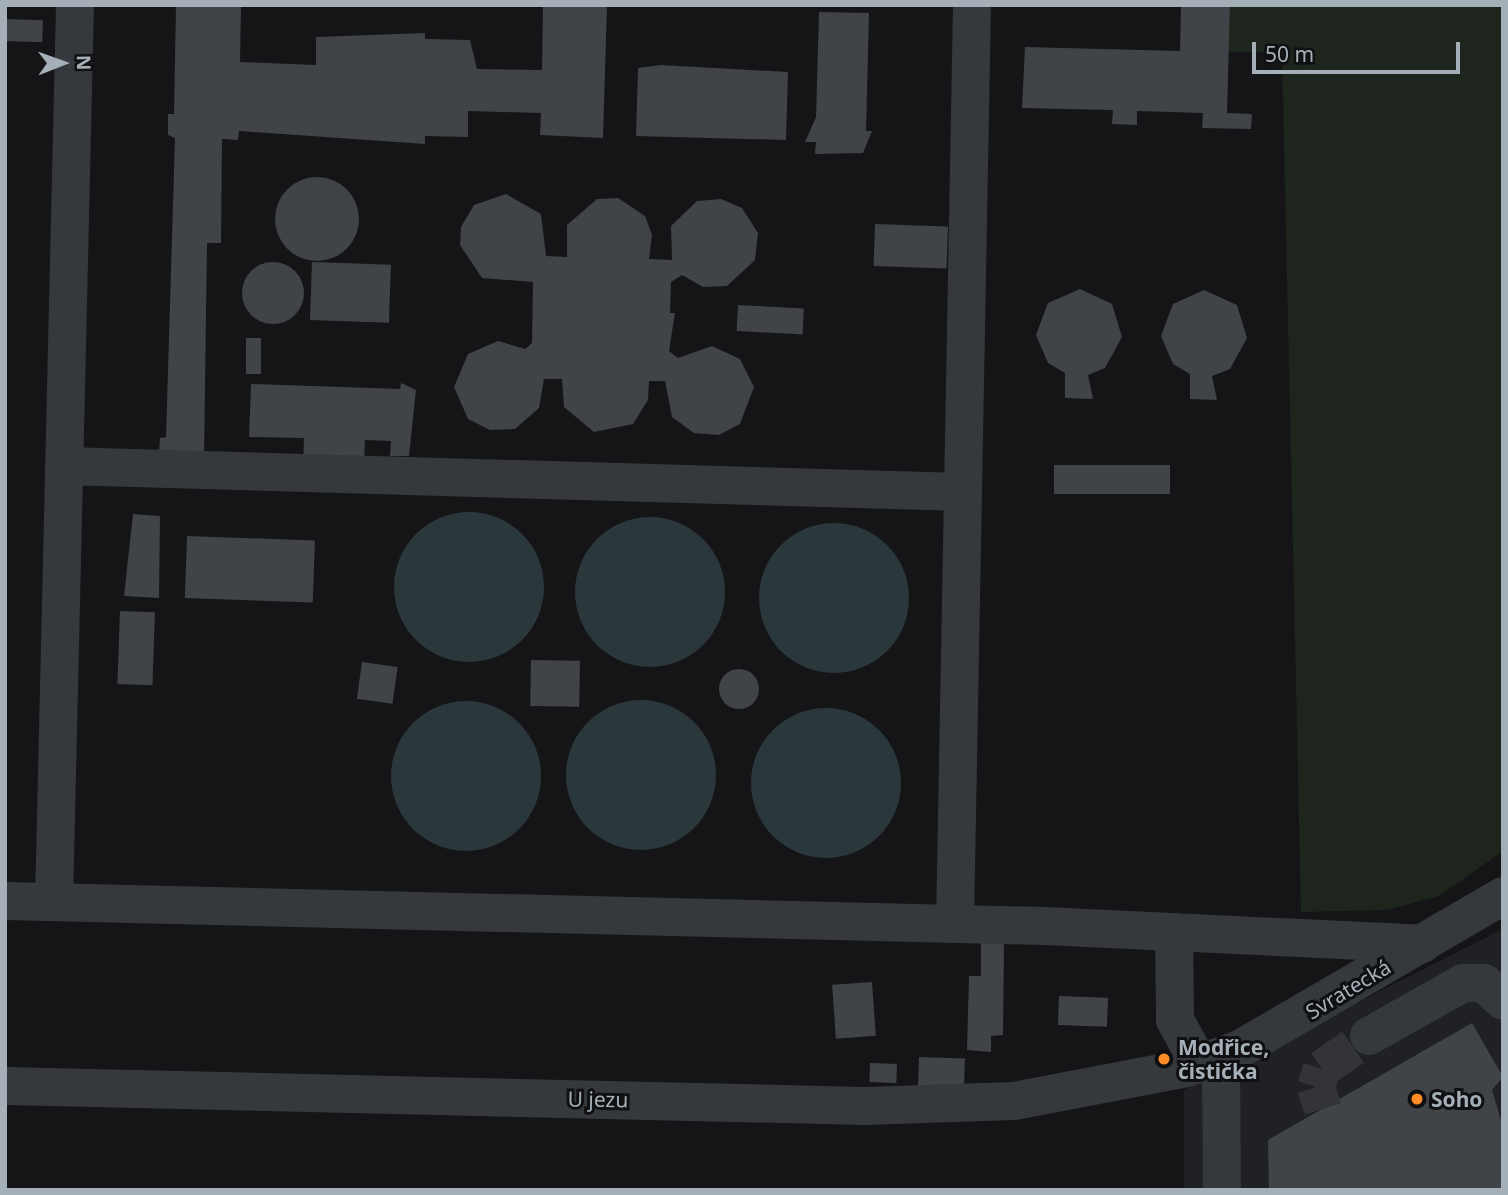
<!DOCTYPE html>
<html>
<head>
<meta charset="utf-8">
<style>
  body { margin:0 }
  #map { position:relative; width:1508px; height:1195px; overflow:hidden; background:#151517; font-family:"Noto Sans",sans-serif }
  div>[style] { position:absolute }
  [style*='--x'] { left:calc(var(--x)*1px); top:calc(var(--y)*1px); width:calc(var(--w)*1px); rotate:calc(var(--a)*1deg) }
  .built>* { inset:0; background:#202124 }
  .green>* { inset:0; background:#1d251c }
  .water>* { inset:0; background:#2a373b }
  .round { border-radius:50% }
  .building>* { inset:0; background:#404347; transform-origin:0 0 }
  .minor-tunnel>* { height:38px; margin-top:-19px; transform-origin:0; background:repeating-linear-gradient(90deg,#323437 0 38px,transparent 0 57px) }
  .minor>* { height:38px; margin:-19px; padding:0 19px; transform-origin:19px; border-radius:19px; background:#35383c }
  .dots>* { width:19px; height:19px; translate:-50% -50%; box-sizing:border-box; border:4px solid #101012; border-radius:50% }
  span { translate:-50% -50%; white-space:nowrap; text-align:center; line-height:1.15; -webkit-text-stroke:6px #101012; paint-order:stroke }
  .street-label { font-size:21px; color:#a5afb8 }
  .poi-label { font-size:21px; color:#a5afb8; font-weight:700 }
  .left { translate:0 -50%; text-align:left }
  .frame { position:absolute; inset:0; border:7px solid #a5afb8; pointer-events:none }
  .north { position:absolute; left:28px; top:28px; width:70px; height:70px; -webkit-text-stroke:5px #101012; paint-order:stroke; rotate:89deg; font-size:19px; font-weight:700; line-height:28px; text-align:center; color:#a5afb8 }
  .north::after { content:''; display:block; margin:auto; width:24px; height:32px; background:#a5afb8; clip-path:polygon(50% 0,100% 100%,50% 72%,0 100%) }
  .scale { position:absolute; left:1252px; top:42px; width:208px; height:32px; box-sizing:border-box; border:4px solid #a5afb8; border-top:0; padding-left:9px; font-size:21px; line-height:24px; white-space:nowrap; color:#a5afb8; -webkit-text-stroke:5px #101012; paint-order:stroke }
</style>
</head>
<body>
<div id="map">
  <div class="built">
    <i style="clip-path:polygon(1503px 929px,1503px 1190px,1184px 1190px,1184px 1090px)"></i>
  </div>
  <div class="green">
    <i style="clip-path:polygon(1230px 5px,1503px 5px,1503px 851px,1439px 896px,1387px 910px,1301px 912px,1282px 52px,1228px 52px)"></i>
  </div>
  <div class="water">
    <i class="round" style="left:394px;top:512px;width:150px;height:150px"></i>
    <i class="round" style="left:575px;top:517px;width:150px;height:150px"></i>
    <i class="round" style="left:759px;top:523px;width:150px;height:150px"></i>
    <i class="round" style="left:566px;top:700px;width:150px;height:150px"></i>
    <i class="round" style="left:391px;top:701px;width:150px;height:150px"></i>
    <i class="round" style="left:751px;top:708px;width:150px;height:150px"></i>
  </div>
  <div class="building">
    <i style="clip-path:polygon(176px 5px,241px 5px,240px 62px,316px 65px,316px 37px,425px 33px,425px 39px,470px 40px,477px 69px,542px 70px,543px 5px,607px 5px,603px 138px,540px 135px,541px 113px,468px 111px,468px 137px,425px 136px,425px 144px,239px 131px,238px 140px,222px 139px,221px 243px,207px 243px,204px 458px,159px 455px,160px 438px,166px 437px,175px 138px,168px 135px,168px 114px,174px 114px)"></i>
    <i style="clip-path:polygon(1181px 5px,1230px 5px,1227px 113px,1252px 114px,1251px 129px,1202px 128px,1203px 113px,1137px 111px,1137px 125px,1112px 124px,1113px 110px,1022px 108px,1025px 47px,1180px 51px)"></i>
    <i style="clip-path:polygon(819px 12px,869px 13px,866px 131px,872px 131px,863px 153px,815px 154px,816px 142px,805px 142px,816px 117px)"></i>
    <i style="left:5px;top:19px;width:38px;height:22px;rotate:2deg"></i>
    <i style="clip-path:polygon(661px 65px,788px 72px,786px 140px,636px 136px,638px 68px)"></i>
    <i class="round" style="left:275px;top:177px;width:84px;height:84px"></i>
    <i style="clip-path:polygon(506px 194px,541px 214px,546px 256px,567px 257px,567px 225px,597px 199px,618px 198px,645px 216px,652px 235px,649px 259px,672px 260px,671px 226px,697px 201px,721px 199px,742px 208px,758px 233px,755px 260px,727px 286px,703px 287px,682px 275px,671px 282px,670px 313px,675px 313px,669px 351px,678px 358px,712px 346px,740px 359px,754px 387px,740px 424px,719px 435px,694px 433px,672px 417px,665px 381px,649px 381px,648px 400px,633px 424px,594px 432px,564px 407px,562px 379px,544px 379px,539px 408px,515px 429px,490px 430px,468px 419px,454px 387px,468px 354px,498px 341px,525px 349px,532px 343px,533px 282px,482px 278px,460px 245px,461px 227px,474px 205px)"></i>
    <i style="left:875px;top:224px;width:73px;height:42px;rotate:2deg"></i>
    <i class="round" style="left:242px;top:262px;width:62px;height:62px"></i>
    <i style="left:312px;top:262px;width:79px;height:58px;rotate:2deg"></i>
    <i style="clip-path:polygon(1080px 289px,1112px 304px,1122px 337px,1105px 368px,1088px 375px,1093px 399px,1065px 398px,1065px 373px,1048px 363px,1036px 335px,1048px 303px)"></i>
    <i style="clip-path:polygon(1204px 290px,1237px 305px,1247px 338px,1230px 369px,1212px 376px,1217px 400px,1190px 399px,1190px 374px,1173px 364px,1161px 336px,1173px 304px)"></i>
    <i style="left:738px;top:305px;width:66px;height:26px;rotate:3deg"></i>
    <i style="left:246px;top:338px;width:15px;height:36px"></i>
    <i style="clip-path:polygon(401px 383px,416px 390px,409px 456px,390px 456px,391px 441px,365px 440px,364px 461px,303px 469px,304px 438px,249px 437px,251px 384px,400px 389px)"></i>
    <i style="left:1054px;top:465px;width:116px;height:29px"></i>
    <i style="clip-path:polygon(133px 514px,160px 516px,159px 598px,124px 596px)"></i>
    <i style="left:187px;top:536px;width:128px;height:62px;rotate:2deg"></i>
    <i style="left:120px;top:611px;width:35px;height:73px;rotate:2deg"></i>
    <i style="left:531px;top:660px;width:49px;height:46px;rotate:1deg"></i>
    <i style="left:362px;top:662px;width:36px;height:37px;rotate:8deg"></i>
    <i class="round" style="left:719px;top:669px;width:40px;height:40px"></i>
    <i style="clip-path:polygon(981px 941px,1004px 941px,1003px 1035px,991px 1036px,991px 1052px,967px 1050px,969px 976px,981px 976px)"></i>
    <i style="left:872px;top:982px;width:54px;height:40px;rotate:86deg"></i>
    <i style="left:1059px;top:996px;width:49px;height:29px;rotate:2deg"></i>
    <i style="clip-path:polygon(1472px 1023px,1503px 1077px,1492px 1090px,1503px 1127px,1503px 1190px,1269px 1190px,1268px 1140px)"></i>
    <i style="left:919px;top:1057px;width:46px;height:30px;rotate:2deg"></i>
    <i style="left:870px;top:1063px;width:27px;height:19px;rotate:2deg"></i>
  </div>
  <div class="minor-tunnel">
    <i style="--x:1323;--y:1109;--w:23;--a:-108"></i>
    <i style="--x:1316;--y:1087;--w:19;--a:-72"></i>
    <i style="--x:1322;--y:1069;--w:57;--a:-35.1"></i>
  </div>
  <div class="minor">
    <i style="--x:64;--y:466;--w:899;--a:1.66"></i>
    <i style="--x:5;--y:901;--w:1040;--a:1.38"></i>
    <i style="--x:1045;--y:926;--w:378;--a:2.7"></i>
    <i style="--x:54;--y:902;--w:897;--a:-88.66"></i>
    <i style="--x:955;--y:924;--w:919;--a:-88.94"></i>
    <i style="--x:1174;--y:932;--w:88;--a:89.3"></i>
    <i style="--x:1175;--y:1020;--w:50;--a:61.4"></i>
    <i style="--x:1369;--y:1036;--w:108;--a:-29.4"></i>
    <i style="--x:1463;--y:983;--w:21;--a:0"></i>
    <i style="--x:1484;--y:983;--w:26;--a:43"></i>
    <i style="--x:1221;--y:1057;--w:133;--a:89.6"></i>
    <i style="--x:5;--y:1086;--w:860;--a:1.33"></i>
    <i style="--x:865;--y:1106;--w:149;--a:-1.9"></i>
    <i style="--x:1014;--y:1101;--w:176;--a:-10.8"></i>
    <i style="--x:1187;--y:1068;--w:56;--a:-19.7"></i>
    <i style="--x:1240;--y:1049;--w:304;--a:-30.2"></i>
  </div>
  <div class="dots">
    <i style="left:1164px;top:1059px;background:#fd8c26"></i>
    <i style="left:1417px;top:1099px;background:#fd8c26"></i>
  </div>
  <div class="street-label">
    <span style="left:1348px;top:989px;rotate:-31deg">Svratecká</span>
    <span style="left:598px;top:1099px;rotate:1deg">U jezu</span>
  </div>
  <div class="poi-label">
    <span class="left" style="left:1178px;top:1059px">Modřice,<br>čistička</span>
    <span class="left" style="left:1431px;top:1099px">Soho</span>
  </div>
  <div class="frame"></div>
  <div class="north">N</div>
  <div class="scale">50 m</div>
</div>
</body>
</html>
